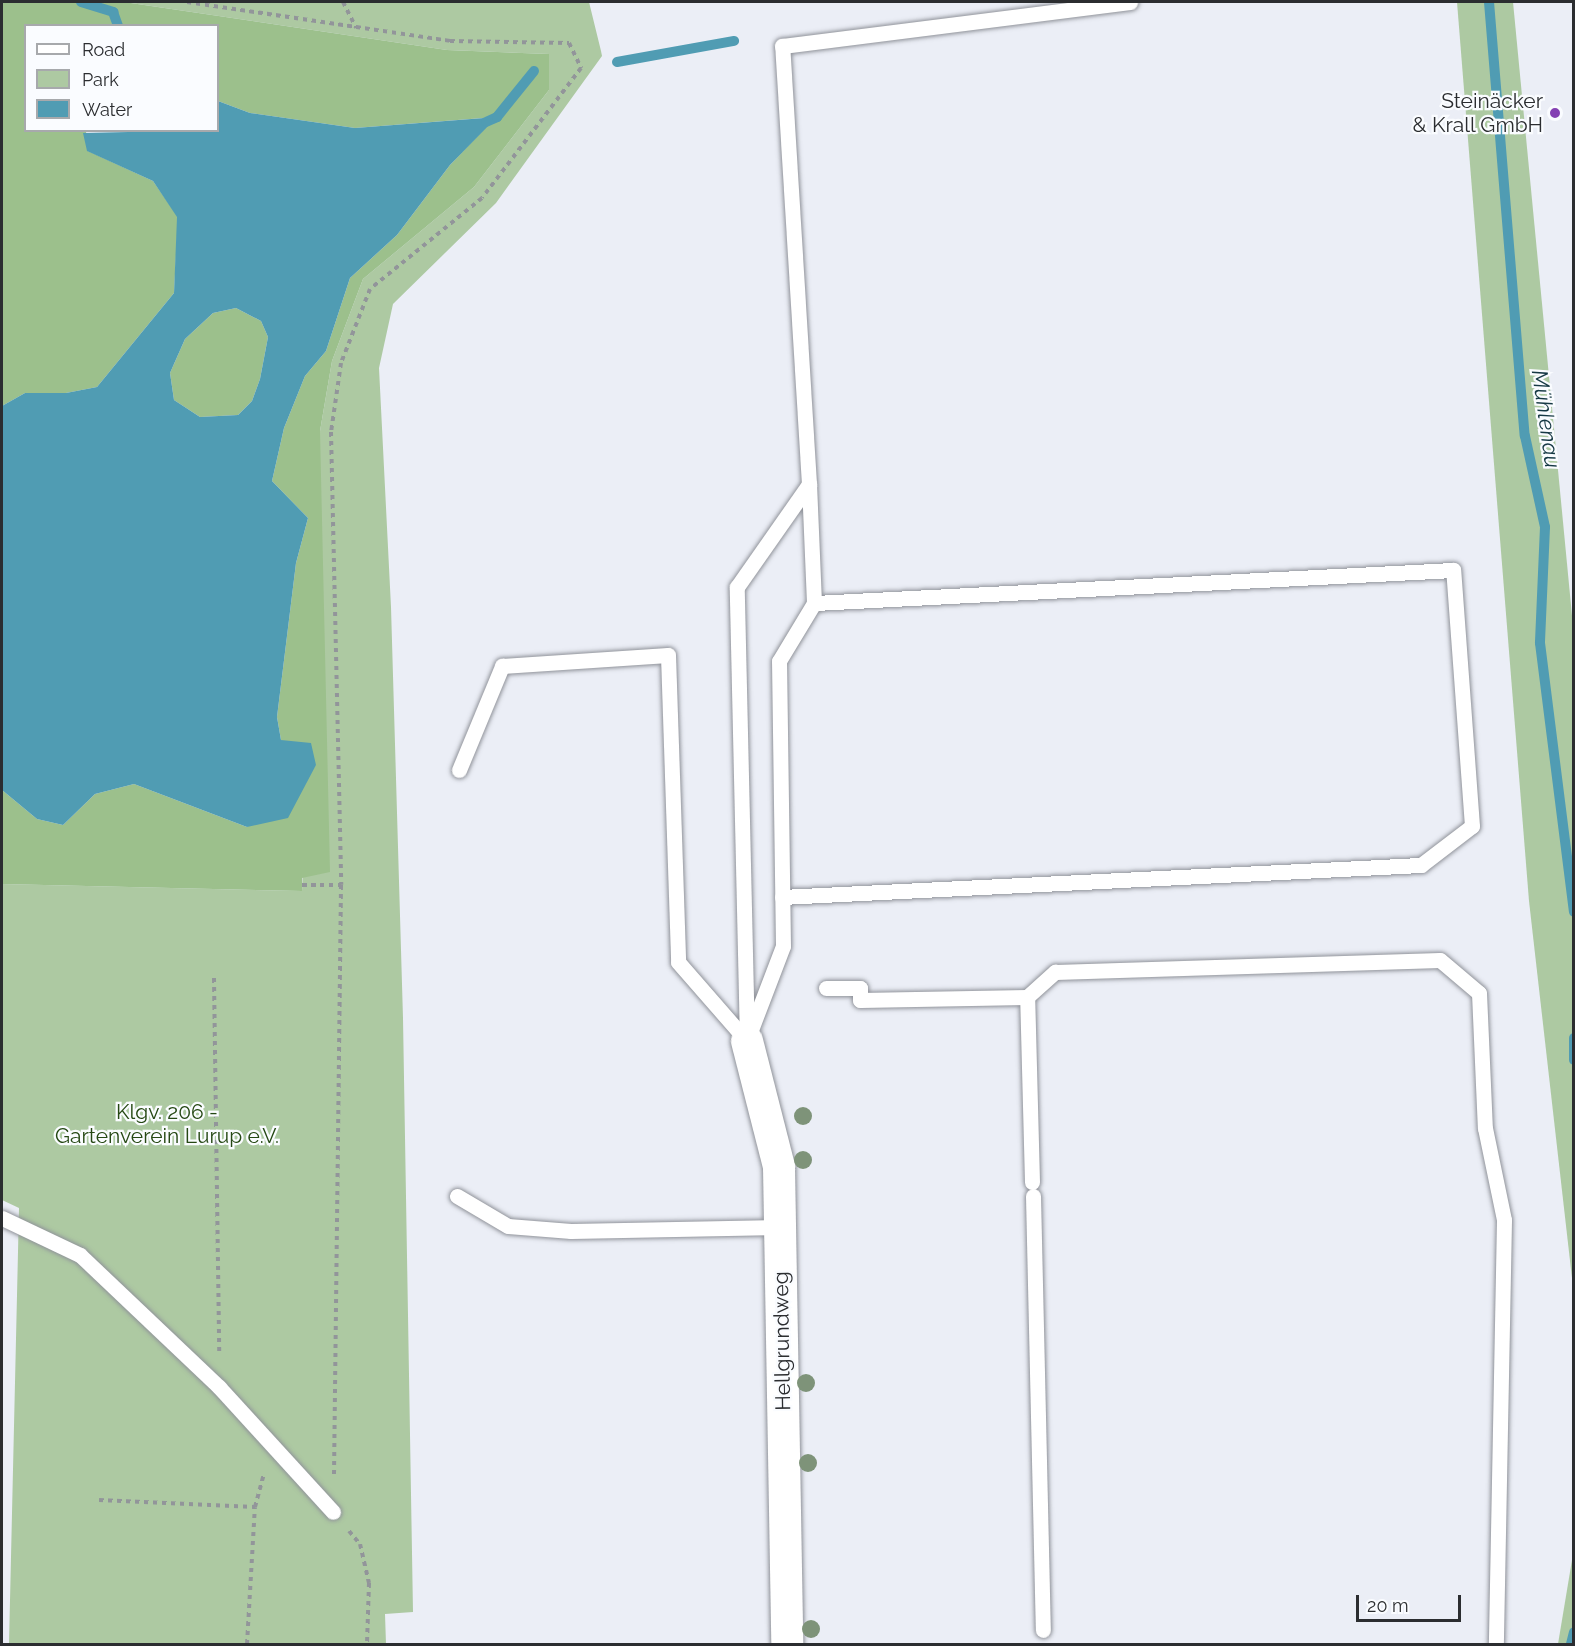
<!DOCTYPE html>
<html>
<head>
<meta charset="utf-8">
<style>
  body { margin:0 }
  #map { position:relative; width:1575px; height:1646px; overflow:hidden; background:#ebeef6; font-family:Raleway,sans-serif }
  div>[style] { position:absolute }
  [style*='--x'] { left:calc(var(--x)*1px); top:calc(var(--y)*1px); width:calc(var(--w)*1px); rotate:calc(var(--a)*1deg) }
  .green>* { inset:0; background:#adc9a2 }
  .forest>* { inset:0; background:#9cc08c }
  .water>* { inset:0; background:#509cb3 }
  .stream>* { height:10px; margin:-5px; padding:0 5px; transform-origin:5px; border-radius:5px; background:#509cb3 }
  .path>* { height:4px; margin-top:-2px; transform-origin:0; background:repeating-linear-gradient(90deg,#92959a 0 4.5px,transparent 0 9px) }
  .roads { filter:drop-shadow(0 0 2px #90939a) drop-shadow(0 0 2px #90939a) }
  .lane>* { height:15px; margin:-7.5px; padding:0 7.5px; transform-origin:7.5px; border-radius:7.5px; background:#fff }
  .street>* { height:32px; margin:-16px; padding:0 16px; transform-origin:16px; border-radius:16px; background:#fff }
  .trees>* { width:18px; height:18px; margin:-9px; border-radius:50%; background:#7e9379 }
  .dots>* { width:16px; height:16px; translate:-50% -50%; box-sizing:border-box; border:3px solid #fafcff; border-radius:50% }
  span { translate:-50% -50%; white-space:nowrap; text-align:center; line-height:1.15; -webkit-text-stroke:4.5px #fafcff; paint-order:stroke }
  .poi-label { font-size:21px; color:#2b2d30 }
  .right { translate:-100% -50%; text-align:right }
  .park-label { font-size:21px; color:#254813 }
  .street-label { font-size:21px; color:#2b2d30 }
  .water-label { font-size:22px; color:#163944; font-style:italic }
  .frame { position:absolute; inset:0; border:3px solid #2b2d30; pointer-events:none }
  .legend { position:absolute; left:24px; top:24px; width:195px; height:108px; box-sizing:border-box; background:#fafcff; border:2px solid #a7a9ac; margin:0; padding:8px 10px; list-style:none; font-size:18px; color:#2b2d30 }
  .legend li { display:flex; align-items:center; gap:12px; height:30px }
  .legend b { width:30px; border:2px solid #a7a9ac }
  .scale { position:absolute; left:1356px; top:1595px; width:105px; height:27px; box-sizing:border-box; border:3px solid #2b2d30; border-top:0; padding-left:8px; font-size:18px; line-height:21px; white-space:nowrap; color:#2b2d30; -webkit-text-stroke:4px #fafcff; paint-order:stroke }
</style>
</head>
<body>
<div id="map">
  <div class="green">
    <i style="clip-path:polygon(124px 2px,589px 2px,601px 51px,602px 56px,496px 203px,393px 304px,379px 368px,391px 607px,403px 1018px,413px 1612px,385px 1614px,386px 1644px,9px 1644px,19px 1208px,2px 1200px,2px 884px,302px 891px,320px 431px,332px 361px,363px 279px,474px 187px,549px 90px,549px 54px,447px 50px)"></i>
    <i style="clip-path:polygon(1457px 2px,1513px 2px,1573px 626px,1573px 1287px,1529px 901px)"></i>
    <i style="clip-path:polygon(1573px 1554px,1573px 1644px,1558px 1644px)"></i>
  </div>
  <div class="forest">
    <i style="clip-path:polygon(2px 2px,124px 2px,447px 50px,549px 54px,549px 90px,474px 187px,363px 279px,332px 361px,320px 431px,330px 872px,302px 878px,302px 891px,2px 884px,2px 790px,37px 819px,63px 825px,95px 794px,134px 784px,247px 827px,304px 784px,316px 765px,281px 740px,277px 717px,296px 563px,308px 518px,272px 481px,284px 428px,305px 376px,326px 351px,350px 278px,397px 235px,450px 165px,496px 117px,355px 128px,250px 113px,218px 101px,218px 26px,26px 26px,26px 130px,86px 131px,88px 151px,153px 181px,178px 217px,174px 293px,97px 387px,66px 393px,25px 393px,2px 406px)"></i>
    <i style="clip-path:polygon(236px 308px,261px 321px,268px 337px,260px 379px,252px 401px,238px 415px,200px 417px,174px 400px,170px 373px,185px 339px,213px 313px)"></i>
  </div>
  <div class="water">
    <i style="clip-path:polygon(evenodd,218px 101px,250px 113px,355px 128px,497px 117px,450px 165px,397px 235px,350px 278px,326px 351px,305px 376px,284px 428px,272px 481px,308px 518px,296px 563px,277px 717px,281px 740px,311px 743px,316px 765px,288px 818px,247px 827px,134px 784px,95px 794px,63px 825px,37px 819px,2px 790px,2px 406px,25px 393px,66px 393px,97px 387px,174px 293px,177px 217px,153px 181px,87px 151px,83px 133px,218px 130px,218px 101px,236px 308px,261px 321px,268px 337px,260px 379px,252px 401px,238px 415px,200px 417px,174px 400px,170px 373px,185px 339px,213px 313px,236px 308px)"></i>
  </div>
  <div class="stream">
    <i style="--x:81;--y:2;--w:34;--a:17"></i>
    <i style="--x:113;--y:12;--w:15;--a:70"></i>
    <i style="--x:1489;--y:2;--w:435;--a:85.3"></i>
    <i style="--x:1525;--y:436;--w:93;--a:77.6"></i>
    <i style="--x:1545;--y:527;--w:116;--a:92.5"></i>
    <i style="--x:1540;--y:643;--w:271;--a:82.8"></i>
    <i style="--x:617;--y:62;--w:119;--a:-10.2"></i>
    <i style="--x:486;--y:122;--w:12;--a:-24"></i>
    <i style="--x:497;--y:117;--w:59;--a:-51.2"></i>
    <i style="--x:1574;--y:1038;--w:22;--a:90"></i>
    <i style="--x:1571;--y:1644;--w:12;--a:-76"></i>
  </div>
  <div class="path">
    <i style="--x:187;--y:2;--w:266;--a:8.4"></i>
    <i style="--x:450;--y:41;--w:119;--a:1"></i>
    <i style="--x:569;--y:43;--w:28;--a:64"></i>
    <i style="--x:581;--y:68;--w:163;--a:127.3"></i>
    <i style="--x:482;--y:198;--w:144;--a:140.9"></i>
    <i style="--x:370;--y:289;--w:79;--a:111.4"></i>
    <i style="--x:341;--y:363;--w:70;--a:98.2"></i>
    <i style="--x:331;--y:432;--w:453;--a:88.7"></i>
    <i style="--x:341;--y:885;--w:590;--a:90.68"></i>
    <i style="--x:343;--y:2;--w:29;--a:63"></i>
    <i style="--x:302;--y:885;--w:39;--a:0"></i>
    <i style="--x:214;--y:978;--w:373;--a:89.2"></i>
    <i style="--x:99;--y:1500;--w:156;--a:2.6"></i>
    <i style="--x:349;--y:1531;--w:17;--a:50"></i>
    <i style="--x:360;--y:1544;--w:40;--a:77"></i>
    <i style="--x:369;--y:1583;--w:61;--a:91.9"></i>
    <i style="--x:247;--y:1644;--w:137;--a:-86.7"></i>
    <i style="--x:255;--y:1507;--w:35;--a:-75"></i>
  </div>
  <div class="roads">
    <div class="lane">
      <i style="--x:459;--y:770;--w:113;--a:-67.5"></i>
      <i style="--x:502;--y:666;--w:166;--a:-3.8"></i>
      <i style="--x:668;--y:655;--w:307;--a:88.1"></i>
      <i style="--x:678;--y:962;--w:105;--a:48.9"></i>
      <i style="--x:782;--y:897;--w:640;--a:-2.87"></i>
      <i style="--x:1421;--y:865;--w:64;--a:-37.4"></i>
      <i style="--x:1472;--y:826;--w:257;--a:-94.2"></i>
      <i style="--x:1453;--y:570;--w:640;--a:177.04"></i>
      <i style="--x:826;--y:988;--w:34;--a:0"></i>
      <i style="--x:860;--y:988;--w:12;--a:90"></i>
      <i style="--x:860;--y:1000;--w:167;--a:-1"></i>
      <i style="--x:749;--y:1035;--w:95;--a:-69.1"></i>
      <i style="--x:783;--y:946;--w:285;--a:-90.8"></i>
      <i style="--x:779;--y:661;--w:68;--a:-58.9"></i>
      <i style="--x:814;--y:603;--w:119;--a:-92.4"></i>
      <i style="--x:747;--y:1041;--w:454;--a:-91.3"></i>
      <i style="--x:737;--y:587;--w:126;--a:-55"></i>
      <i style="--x:809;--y:484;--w:439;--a:-93.5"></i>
      <i style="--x:782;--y:46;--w:351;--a:-7.2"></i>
      <i style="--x:1032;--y:1182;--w:185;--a:-91.5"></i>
      <i style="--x:1027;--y:997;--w:38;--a:-42"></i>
      <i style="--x:1055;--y:972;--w:385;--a:-1.8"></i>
      <i style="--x:1440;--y:960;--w:51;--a:40.2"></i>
      <i style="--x:1479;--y:993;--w:135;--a:87.5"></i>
      <i style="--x:1485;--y:1128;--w:94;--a:78.3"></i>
      <i style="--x:1504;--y:1220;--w:424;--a:91.1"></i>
      <i style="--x:457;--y:1196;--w:59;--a:30.5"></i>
      <i style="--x:508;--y:1226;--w:63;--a:4.5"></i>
      <i style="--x:571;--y:1231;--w:209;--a:-1.1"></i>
      <i style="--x:1033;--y:1196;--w:434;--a:88.7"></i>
      <i style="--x:2;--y:1218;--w:86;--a:25.4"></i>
      <i style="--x:80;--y:1255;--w:192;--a:43.5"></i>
      <i style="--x:219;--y:1387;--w:169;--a:47.6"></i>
    </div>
    <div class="street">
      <i style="--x:747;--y:1041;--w:130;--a:75.7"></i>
      <i style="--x:779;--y:1167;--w:477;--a:89"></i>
    </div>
  </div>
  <div class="trees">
    <i style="left:803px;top:1116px"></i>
    <i style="left:803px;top:1160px"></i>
    <i style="left:806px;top:1383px"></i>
    <i style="left:808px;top:1463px"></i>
    <i style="left:811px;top:1629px"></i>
  </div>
  <div class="dots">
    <i style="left:1555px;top:113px;background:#8440b3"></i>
  </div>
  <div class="poi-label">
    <span class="right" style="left:1543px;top:113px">Steinäcker<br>&amp; Krall GmbH</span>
  </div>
  <div class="park-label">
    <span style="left:167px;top:1124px">Klgv. 206 -<br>Gartenverein Lurup e.V.</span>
  </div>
  <div class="street-label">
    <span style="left:782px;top:1341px;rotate:-91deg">Hellgrundweg</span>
  </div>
  <div class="water-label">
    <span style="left:1546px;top:419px;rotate:82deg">Mühlenau</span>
  </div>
  <div class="frame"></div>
  <ul class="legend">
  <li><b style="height:8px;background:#fff"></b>Road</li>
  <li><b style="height:16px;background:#adc9a2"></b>Park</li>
  <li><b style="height:16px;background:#509cb3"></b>Water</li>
  </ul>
  <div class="scale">20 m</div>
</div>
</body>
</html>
